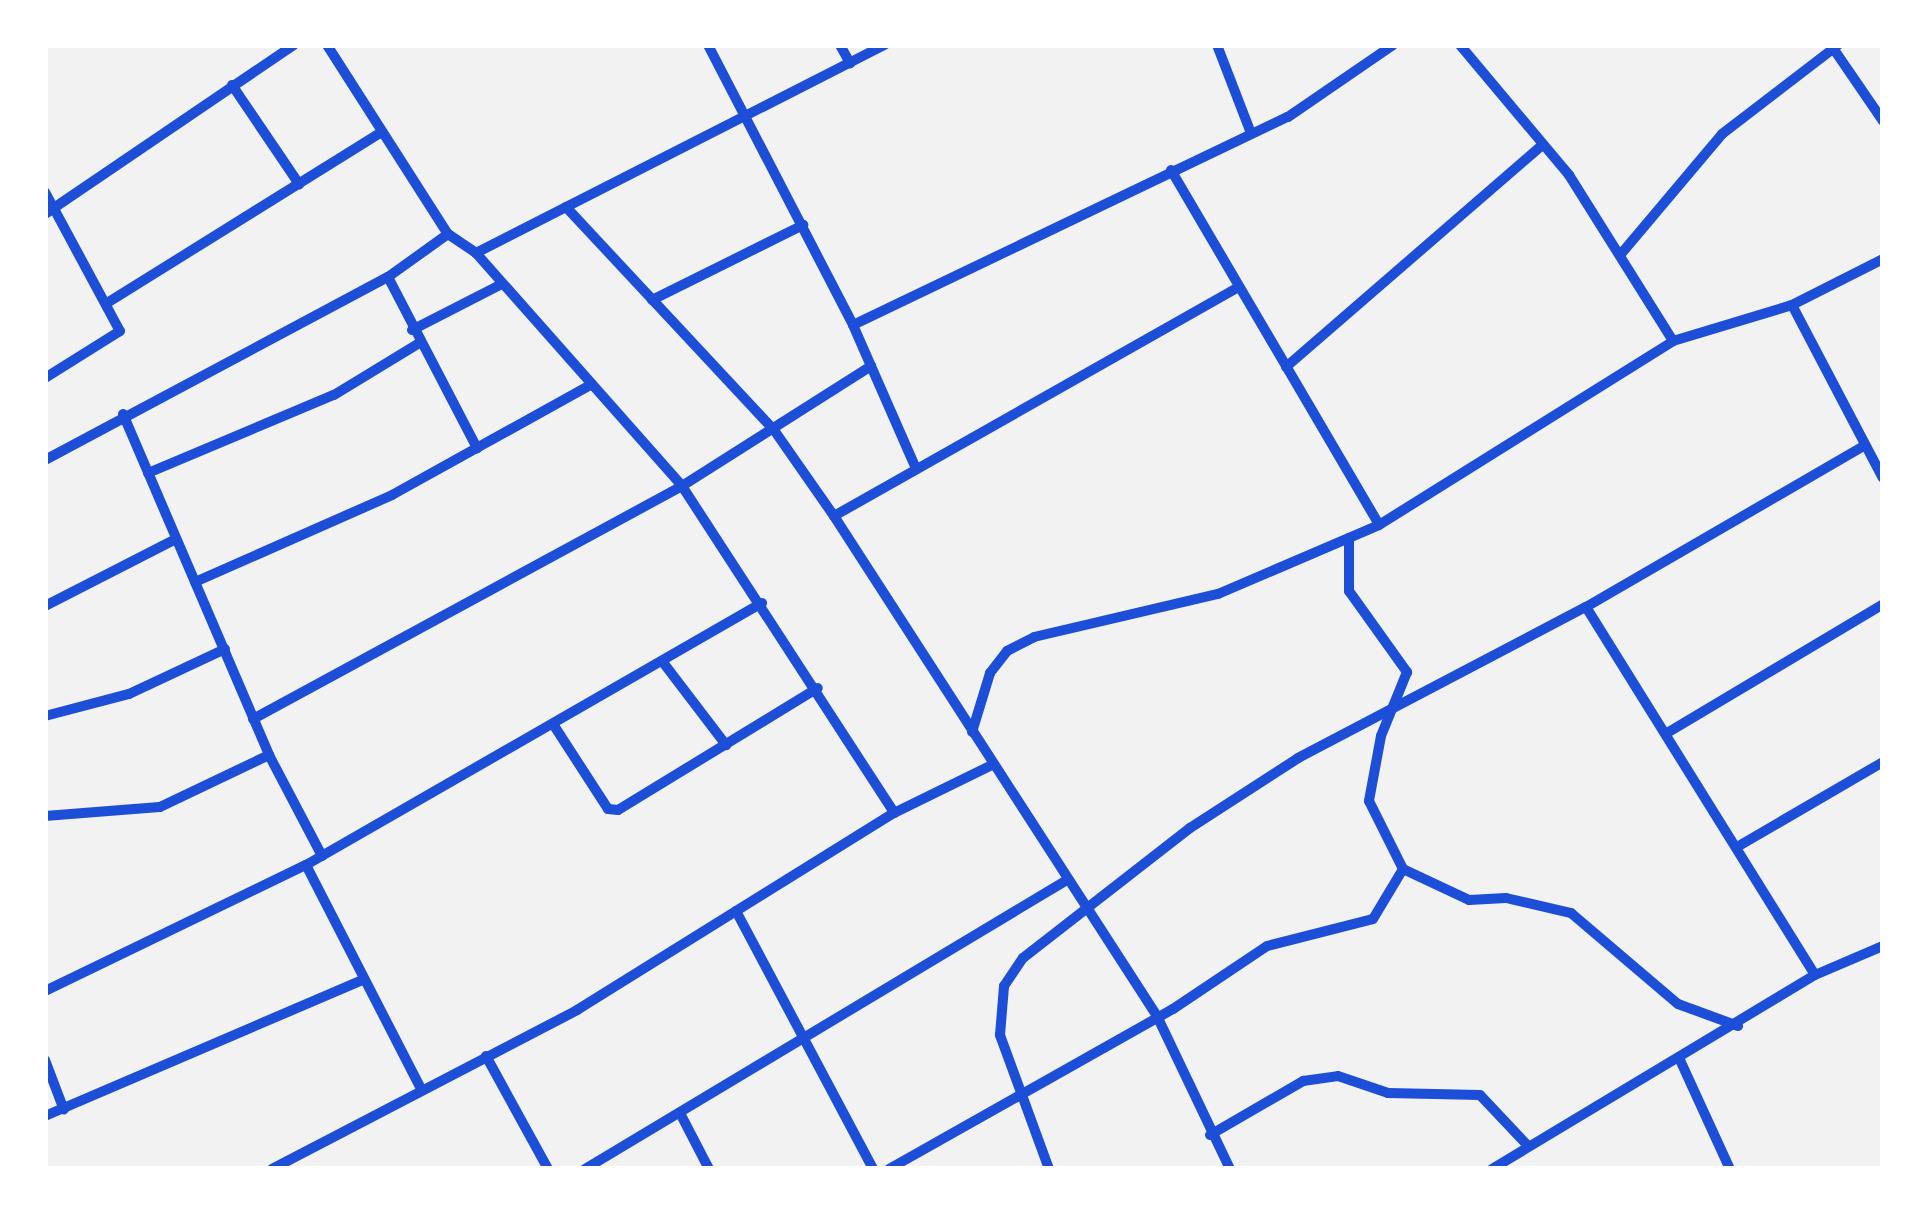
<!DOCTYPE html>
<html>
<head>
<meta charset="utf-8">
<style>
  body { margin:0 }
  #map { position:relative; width:1928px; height:1214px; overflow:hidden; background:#f2f2f2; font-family:"Exo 2",sans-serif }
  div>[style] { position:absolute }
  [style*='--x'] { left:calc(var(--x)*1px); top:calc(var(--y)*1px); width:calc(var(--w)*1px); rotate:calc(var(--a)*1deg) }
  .minor>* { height:10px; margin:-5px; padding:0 5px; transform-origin:5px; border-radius:5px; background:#1d4ed8 }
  span { translate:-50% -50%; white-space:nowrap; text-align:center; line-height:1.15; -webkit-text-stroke:9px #fff; paint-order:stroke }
  .frame { position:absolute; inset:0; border:48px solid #fff; pointer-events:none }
</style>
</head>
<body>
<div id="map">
  <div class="minor">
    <i style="--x:327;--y:45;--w:224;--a:57.4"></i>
    <i style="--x:448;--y:234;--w:34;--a:34"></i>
    <i style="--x:476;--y:253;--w:311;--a:48.5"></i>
    <i style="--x:682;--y:486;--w:390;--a:57"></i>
    <i style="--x:708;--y:45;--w:315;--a:62.6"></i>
    <i style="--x:853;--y:325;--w:152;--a:66.3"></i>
    <i style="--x:840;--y:45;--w:21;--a:61"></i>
    <i style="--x:1217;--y:45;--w:94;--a:68.9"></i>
    <i style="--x:1460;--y:45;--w:170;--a:50"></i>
    <i style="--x:1569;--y:175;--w:196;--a:57.9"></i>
    <i style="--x:1833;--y:48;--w:88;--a:55.6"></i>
    <i style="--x:232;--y:85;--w:120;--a:55.9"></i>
    <i style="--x:1171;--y:170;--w:411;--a:59.6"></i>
    <i style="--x:45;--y:192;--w:158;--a:61.7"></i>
    <i style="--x:120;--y:331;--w:89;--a:147.9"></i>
    <i style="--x:566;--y:207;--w:305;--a:47"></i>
    <i style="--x:774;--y:430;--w:105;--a:55.1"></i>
    <i style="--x:834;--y:516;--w:595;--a:57.14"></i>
    <i style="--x:1157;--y:1016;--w:170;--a:64.5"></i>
    <i style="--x:45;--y:214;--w:301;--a:-34.2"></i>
    <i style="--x:476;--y:253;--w:459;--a:-27"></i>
    <i style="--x:1621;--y:254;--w:157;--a:-49.9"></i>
    <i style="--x:1722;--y:134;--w:146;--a:-37.5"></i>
    <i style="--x:388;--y:277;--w:193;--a:62.5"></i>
    <i style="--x:652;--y:300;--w:169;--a:-26.4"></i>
    <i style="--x:107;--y:303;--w:324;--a:-31.9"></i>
    <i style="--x:1792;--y:305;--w:195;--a:62.3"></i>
    <i style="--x:853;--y:325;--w:482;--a:-25.6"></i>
    <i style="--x:1288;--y:117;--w:127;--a:-34.4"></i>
    <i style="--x:412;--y:330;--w:99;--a:-27.1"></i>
    <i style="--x:1286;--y:367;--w:337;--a:-40.9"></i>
    <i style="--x:123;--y:414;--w:371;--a:66.8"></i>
    <i style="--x:269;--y:755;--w:114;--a:62.3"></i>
    <i style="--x:45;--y:460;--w:389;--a:-28.1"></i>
    <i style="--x:388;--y:277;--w:74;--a:-35.6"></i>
    <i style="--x:148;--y:473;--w:202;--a:-22.8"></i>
    <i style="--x:334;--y:395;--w:98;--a:-31.3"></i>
    <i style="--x:834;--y:516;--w:465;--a:-29.5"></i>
    <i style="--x:1349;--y:538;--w:53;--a:90"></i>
    <i style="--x:1349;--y:591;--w:100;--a:54.4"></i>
    <i style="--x:1407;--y:672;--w:69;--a:112.1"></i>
    <i style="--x:1381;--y:736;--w:66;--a:100.5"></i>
    <i style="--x:1369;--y:801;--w:76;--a:63.4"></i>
    <i style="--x:1403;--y:869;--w:73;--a:25.2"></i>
    <i style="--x:1469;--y:900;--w:37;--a:-3"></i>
    <i style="--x:1506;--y:898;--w:67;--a:13"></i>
    <i style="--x:1571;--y:913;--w:140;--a:40.4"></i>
    <i style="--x:1678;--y:1004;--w:64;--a:20.1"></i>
    <i style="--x:195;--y:582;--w:215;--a:-23.8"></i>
    <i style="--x:392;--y:495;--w:225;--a:-29"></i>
    <i style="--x:45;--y:606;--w:147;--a:-27.1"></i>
    <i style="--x:1586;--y:607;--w:433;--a:58.1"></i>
    <i style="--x:662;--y:661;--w:106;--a:52.7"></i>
    <i style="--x:45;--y:716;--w:87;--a:-14.7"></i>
    <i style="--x:129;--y:694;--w:106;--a:-25.1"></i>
    <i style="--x:253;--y:719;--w:488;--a:-28.5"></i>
    <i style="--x:682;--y:486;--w:224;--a:-32.4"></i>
    <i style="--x:553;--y:724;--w:101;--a:57.1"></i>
    <i style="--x:608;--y:809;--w:10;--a:6"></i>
    <i style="--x:618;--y:810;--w:234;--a:-31.4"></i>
    <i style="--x:972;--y:732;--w:62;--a:-73"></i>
    <i style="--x:990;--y:673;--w:28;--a:-52"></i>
    <i style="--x:1007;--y:651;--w:30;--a:-27"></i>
    <i style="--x:1034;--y:637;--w:189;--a:-13.2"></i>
    <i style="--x:1218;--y:594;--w:175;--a:-23.2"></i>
    <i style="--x:1379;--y:525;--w:347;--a:-32"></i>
    <i style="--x:1673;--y:341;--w:124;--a:-16.8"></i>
    <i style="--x:1792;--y:305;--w:102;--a:-26.8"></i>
    <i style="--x:1667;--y:733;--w:252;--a:-30.8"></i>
    <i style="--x:45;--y:816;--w:115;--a:-4.5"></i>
    <i style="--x:160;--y:807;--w:121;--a:-25.5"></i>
    <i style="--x:1737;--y:847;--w:169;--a:-30.2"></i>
    <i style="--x:306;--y:865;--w:250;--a:62.8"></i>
    <i style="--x:736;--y:911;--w:292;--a:62"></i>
    <i style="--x:45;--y:991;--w:290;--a:-25.8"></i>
    <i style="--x:306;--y:865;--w:526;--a:-29.88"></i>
    <i style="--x:486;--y:1056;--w:129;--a:61.2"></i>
    <i style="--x:45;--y:1060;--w:53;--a:69.2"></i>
    <i style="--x:1680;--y:1060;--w:120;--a:65.4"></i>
    <i style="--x:681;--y:1115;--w:61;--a:62.6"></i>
    <i style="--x:45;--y:1116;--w:345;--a:-23.2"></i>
    <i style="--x:1210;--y:1135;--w:108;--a:-30.1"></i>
    <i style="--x:1303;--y:1081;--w:35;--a:-8"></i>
    <i style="--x:1338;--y:1076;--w:53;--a:18.8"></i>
    <i style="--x:1388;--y:1093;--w:92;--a:1.2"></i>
    <i style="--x:1480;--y:1095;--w:70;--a:46.7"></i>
    <i style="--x:272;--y:1169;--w:344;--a:-27.5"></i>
    <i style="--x:577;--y:1010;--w:373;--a:-31.9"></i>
    <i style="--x:894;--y:813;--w:109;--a:-26.1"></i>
    <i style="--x:585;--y:1169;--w:562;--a:-30.95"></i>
    <i style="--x:889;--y:1169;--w:326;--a:-29.4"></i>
    <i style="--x:1173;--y:1009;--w:113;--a:-33.8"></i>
    <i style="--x:1267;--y:946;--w:109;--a:-14.3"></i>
    <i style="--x:1373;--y:919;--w:58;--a:-59"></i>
    <i style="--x:1049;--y:1169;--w:143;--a:-110.1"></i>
    <i style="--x:1000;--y:1035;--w:49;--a:-85.3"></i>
    <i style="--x:1004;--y:986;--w:34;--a:-56"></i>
    <i style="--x:1023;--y:958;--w:212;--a:-37.9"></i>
    <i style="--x:1190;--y:828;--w:129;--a:-32.9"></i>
    <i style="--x:1298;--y:758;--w:325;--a:-27.7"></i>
    <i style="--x:1586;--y:607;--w:321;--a:-30.1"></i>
    <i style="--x:1492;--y:1169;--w:377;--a:-31"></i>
    <i style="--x:1815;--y:975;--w:74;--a:-23.1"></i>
  </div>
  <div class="frame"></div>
</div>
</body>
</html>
